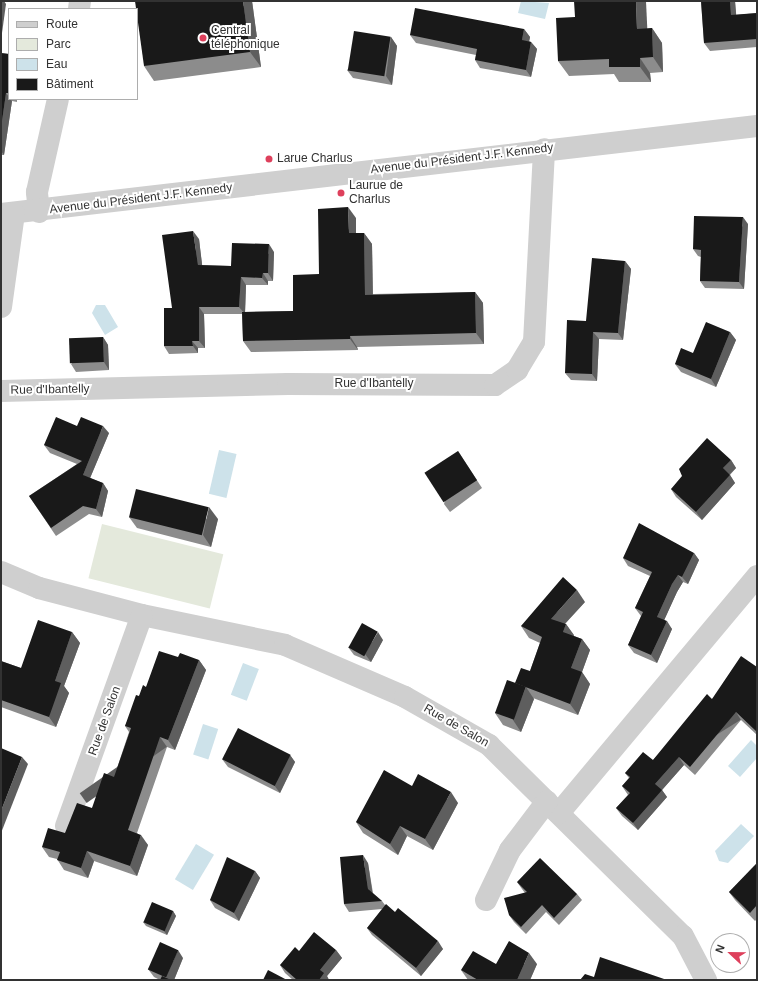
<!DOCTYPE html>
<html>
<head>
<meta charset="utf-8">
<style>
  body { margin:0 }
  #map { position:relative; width:758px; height:981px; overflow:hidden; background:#fff; font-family:Arial,sans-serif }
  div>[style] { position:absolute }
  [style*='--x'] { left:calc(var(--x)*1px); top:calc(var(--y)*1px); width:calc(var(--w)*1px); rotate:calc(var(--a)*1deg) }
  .green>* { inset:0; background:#e4e9dc; transform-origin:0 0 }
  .water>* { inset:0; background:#cde2ea; transform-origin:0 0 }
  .minor>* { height:22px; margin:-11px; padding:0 11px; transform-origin:11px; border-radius:11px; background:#cfcfcf }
  .wall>* { inset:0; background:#8c8c8c }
  .shaded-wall>* { inset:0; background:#5e5e5e; transform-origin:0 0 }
  .building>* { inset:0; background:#191919; transform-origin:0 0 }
  .dots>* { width:11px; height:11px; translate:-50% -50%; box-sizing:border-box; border:2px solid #fff; border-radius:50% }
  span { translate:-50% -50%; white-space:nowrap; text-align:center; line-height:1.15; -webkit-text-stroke:4px #fff; paint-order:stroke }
  .poi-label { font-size:12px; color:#323232 }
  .left { translate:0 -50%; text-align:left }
  .street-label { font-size:12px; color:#323232 }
  .frame { position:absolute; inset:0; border:2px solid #323232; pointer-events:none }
  .legend { position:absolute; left:8px; top:8px; width:130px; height:92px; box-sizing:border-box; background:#fff; border:1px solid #adadad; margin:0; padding:5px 7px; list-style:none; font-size:12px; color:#323232 }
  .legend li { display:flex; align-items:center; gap:8px; height:20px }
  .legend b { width:20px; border:1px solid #adadad }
  .north { position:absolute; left:710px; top:933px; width:40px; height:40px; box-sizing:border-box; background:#fff; border:1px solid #adadad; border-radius:50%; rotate:292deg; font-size:11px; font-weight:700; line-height:16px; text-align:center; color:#323232 }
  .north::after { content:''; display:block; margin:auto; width:14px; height:18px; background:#de405c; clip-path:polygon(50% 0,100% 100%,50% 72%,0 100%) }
</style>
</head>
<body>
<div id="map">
  <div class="green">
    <i style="left:102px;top:524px;width:125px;height:56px;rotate:14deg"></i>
  </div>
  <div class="water">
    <i style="clip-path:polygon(521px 1px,549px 3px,545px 19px,518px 13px)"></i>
    <i style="clip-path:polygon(96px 305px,105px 305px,118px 327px,105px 335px,92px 313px)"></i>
    <i style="left:219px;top:450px;width:18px;height:45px;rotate:13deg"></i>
    <i style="left:243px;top:663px;width:17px;height:34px;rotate:21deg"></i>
    <i style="left:203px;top:724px;width:16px;height:32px;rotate:18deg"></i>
    <i style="clip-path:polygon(751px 740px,757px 746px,757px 758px,740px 777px,728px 766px)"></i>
    <i style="clip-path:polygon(741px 824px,754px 836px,728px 863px,719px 861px,715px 851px)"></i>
    <i style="left:196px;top:844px;width:21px;height:41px;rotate:31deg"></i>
  </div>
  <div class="minor">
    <i style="--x:79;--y:9;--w:8;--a:-83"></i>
    <i style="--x:39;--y:212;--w:20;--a:-96"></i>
    <i style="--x:37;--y:192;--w:95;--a:-77.3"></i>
    <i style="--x:1;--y:214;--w:761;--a:-6.64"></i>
    <i style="--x:1;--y:307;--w:95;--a:-82.1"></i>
    <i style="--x:1;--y:391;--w:287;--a:-1.4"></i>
    <i style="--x:288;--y:384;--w:207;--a:0.3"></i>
    <i style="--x:495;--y:385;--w:27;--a:-34"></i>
    <i style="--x:517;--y:370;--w:33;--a:-59"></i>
    <i style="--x:534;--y:342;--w:193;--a:-87"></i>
    <i style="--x:1;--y:572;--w:41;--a:22.8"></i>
    <i style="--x:39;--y:588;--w:106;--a:14.7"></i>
    <i style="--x:142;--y:615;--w:146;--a:11.8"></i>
    <i style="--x:285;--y:645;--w:131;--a:23.4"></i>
    <i style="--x:405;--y:697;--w:97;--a:29.7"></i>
    <i style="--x:489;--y:745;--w:272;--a:44.6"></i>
    <i style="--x:683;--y:936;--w:50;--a:62.4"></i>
    <i style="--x:559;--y:813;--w:309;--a:-50.1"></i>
    <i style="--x:66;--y:826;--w:224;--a:-70.2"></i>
    <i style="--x:486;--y:900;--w:55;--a:-64.4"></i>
    <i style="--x:510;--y:850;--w:61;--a:-52.9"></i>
  </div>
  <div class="wall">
    <i style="clip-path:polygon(252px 1px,261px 67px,154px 81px,144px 66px)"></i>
    <i style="clip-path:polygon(701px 1px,735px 1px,736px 15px,757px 13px,757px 47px,710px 51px,704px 43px)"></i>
    <i style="clip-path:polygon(652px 28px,662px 43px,663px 72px,650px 73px,651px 82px,619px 82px,614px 74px,569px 76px,558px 61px,647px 29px)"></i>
    <i style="clip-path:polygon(524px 29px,530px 37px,529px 41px,531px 42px,537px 49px,531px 77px,480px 68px,475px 60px,476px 55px,416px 43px,410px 35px)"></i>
    <i style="clip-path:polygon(391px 37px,397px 46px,392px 85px,353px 78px,347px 70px)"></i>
    <i style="clip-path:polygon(1px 53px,9px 54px,9px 99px,17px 99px,17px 102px,12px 101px,4px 155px,1px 155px)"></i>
    <i style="clip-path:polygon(356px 218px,356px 233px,364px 233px,372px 244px,373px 294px,475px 292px,483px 303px,484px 344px,357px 347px,358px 350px,251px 352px,243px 341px,242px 314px,204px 314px,205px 348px,198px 348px,198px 353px,169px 354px,164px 346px,199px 239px,202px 265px,231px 266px,274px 252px,273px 281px,268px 281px,268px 285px,246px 285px,245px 312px,293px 311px,319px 274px)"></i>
    <i style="clip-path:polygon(748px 224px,744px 289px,705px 288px,700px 281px,701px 257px,698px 256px,693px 249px)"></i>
    <i style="clip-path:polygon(625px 261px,631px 269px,623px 340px,599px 339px,597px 381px,571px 380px,565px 373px,586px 321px)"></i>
    <i style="clip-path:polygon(730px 332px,736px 340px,716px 387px,681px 372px,675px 364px,693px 353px)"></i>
    <i style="clip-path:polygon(103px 337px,108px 345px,109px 370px,76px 372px,71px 364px)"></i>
    <i style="clip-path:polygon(77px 426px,109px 433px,90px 478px,103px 483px,108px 491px,102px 517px,89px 514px,56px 536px,29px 496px,77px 464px,50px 453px,44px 445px)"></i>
    <i style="clip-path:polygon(458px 451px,482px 488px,450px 512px,444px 504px)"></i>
    <i style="clip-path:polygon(731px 460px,736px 468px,730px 475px,735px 483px,702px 520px,676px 497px,671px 489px)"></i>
    <i style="clip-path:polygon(129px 517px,218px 519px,211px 547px,137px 528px)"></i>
    <i style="clip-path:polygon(694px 553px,699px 560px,688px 584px,683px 582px,677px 592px,664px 620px,672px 629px,657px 663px,634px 653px,628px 645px,641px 616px,635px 608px,650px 576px,628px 566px,623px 558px)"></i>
    <i style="clip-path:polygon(585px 602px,565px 624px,566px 624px,574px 636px,582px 639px,590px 650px,582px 672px,590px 684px,578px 715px,533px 698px,534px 699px,521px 732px,503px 725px,495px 713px,515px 683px,530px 671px,540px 643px,529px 638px,521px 626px)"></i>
    <i style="clip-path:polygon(72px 632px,80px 643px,64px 686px,69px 693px,56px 727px,1px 707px,1px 661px,21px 668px)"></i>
    <i style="clip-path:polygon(383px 640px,371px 662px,354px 655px,348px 647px)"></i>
    <i style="clip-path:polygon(178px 657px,199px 660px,206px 670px,175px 750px,167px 747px,137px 833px,148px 845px,137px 876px,94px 861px,88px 878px,64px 870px,57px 859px,49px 857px,42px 847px,65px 833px,92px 808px,114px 777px,129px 732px,125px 726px,139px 696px,146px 687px)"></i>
    <i style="clip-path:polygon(757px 667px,757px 735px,741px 720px,695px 775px,684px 765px,662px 790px,667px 797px,638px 830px,622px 816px,616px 808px,628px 795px,622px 786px,629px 778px,625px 773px,653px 760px,712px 699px)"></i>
    <i style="clip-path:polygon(290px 755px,295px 762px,280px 793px,228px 767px,222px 759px)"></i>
    <i style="clip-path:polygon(412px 786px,458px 803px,433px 850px,407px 836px,398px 855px,363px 833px,356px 822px)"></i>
    <i style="clip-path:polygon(368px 863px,373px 893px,382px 901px,385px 905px,443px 949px,421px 976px,372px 935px,367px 928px,382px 909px,349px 912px,344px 904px)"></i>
    <i style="clip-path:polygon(757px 863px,757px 919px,755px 921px,735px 900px,729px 892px)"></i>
    <i style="clip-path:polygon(255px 871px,260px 878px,239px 921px,215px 908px,210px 900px)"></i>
    <i style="clip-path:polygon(517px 882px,577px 894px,582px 900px,559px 925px,546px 912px,526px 934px,514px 922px,509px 915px,525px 893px,522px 889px)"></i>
    <i style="clip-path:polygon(173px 911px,176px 916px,167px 935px,146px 926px,143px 922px)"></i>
    <i style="clip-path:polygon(336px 950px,342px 958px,327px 976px,329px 980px,293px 980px,285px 973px,280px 965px)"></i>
    <i style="clip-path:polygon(183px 958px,174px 980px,160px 980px,154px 977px,148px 969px)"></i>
    <i style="clip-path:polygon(496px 964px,537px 964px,530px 980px,468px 980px,461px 970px)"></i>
  </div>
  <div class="shaded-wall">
    <i style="clip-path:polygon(1px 1px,4px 1px,6px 4px,2px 33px,1px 32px)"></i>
    <i style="clip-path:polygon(243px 1px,252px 1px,261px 67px,250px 52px)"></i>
    <i style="clip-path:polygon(636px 1px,646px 1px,648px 44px,637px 29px)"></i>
    <i style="clip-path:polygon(730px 1px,735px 1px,737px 24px,731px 15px)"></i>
    <i style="clip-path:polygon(652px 28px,662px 43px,663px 72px,653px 57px)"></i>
    <i style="clip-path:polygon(524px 29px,530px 37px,528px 48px,522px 40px)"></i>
    <i style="clip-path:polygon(391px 37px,397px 46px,392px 85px,386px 76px)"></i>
    <i style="clip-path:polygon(531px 42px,537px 49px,531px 77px,526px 70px)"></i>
    <i style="clip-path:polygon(640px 58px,650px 73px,651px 82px,640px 67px)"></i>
    <i style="clip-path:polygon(6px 93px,9px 97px,9px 99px,10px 99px,12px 101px,4px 155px,1px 151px,1px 128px)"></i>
    <i style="clip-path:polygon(348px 207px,356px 218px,356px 244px,349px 233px)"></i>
    <i style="clip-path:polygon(743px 217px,748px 224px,744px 289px,739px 282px)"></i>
    <i style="clip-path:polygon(193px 231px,199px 239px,203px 272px,198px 265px)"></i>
    <i style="clip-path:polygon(364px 233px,372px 244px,373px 306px,365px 295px)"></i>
    <i style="clip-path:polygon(269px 244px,274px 252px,273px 281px,268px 273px)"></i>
    <i style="clip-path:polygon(625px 261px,631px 269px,623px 340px,618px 333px)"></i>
    <i style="clip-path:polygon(263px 273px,268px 281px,268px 285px,262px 278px)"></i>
    <i style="clip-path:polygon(241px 277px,246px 285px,245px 314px,239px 307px)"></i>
    <i style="clip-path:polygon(475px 292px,483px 303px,484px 344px,476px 333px)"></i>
    <i style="clip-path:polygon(199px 307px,204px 314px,205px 348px,199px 341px)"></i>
    <i style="clip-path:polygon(593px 332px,599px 339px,597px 381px,592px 374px)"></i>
    <i style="clip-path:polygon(730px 332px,736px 340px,716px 387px,711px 379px)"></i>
    <i style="clip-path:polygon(350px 336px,357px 347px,358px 350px,350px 339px)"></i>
    <i style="clip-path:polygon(103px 337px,108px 345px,109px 370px,104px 362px)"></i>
    <i style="clip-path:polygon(192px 341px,198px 348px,198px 353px,193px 346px)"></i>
    <i style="clip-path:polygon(103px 426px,109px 433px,88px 483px,83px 475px)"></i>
    <i style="clip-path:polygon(731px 460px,736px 468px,728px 476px,723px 468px)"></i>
    <i style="clip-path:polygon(730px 475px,735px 483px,702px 520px,696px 512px)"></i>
    <i style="clip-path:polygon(103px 483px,108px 491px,102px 517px,96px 509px)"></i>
    <i style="clip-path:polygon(209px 507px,218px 519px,211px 547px,203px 535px)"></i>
    <i style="clip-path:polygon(694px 553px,699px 560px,688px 584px,682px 577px)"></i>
    <i style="clip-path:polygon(678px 575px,683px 582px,677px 592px,662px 625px,657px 617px,672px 584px)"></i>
    <i style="clip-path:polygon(577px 590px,585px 602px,559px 630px,551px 619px)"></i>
    <i style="clip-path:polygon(667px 621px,672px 629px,657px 663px,651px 655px)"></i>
    <i style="clip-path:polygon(566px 624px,574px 635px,571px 643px,563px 632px)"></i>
    <i style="clip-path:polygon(72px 632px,80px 643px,64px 686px,69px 693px,56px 727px,49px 717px,55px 681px)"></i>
    <i style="clip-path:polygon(378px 632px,383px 640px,371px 662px,365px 654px)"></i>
    <i style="clip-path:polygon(582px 639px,590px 650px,582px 672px,590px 684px,578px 715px,570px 704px,571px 668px)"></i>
    <i style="clip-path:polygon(199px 660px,206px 670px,175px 750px,168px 740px)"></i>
    <i style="clip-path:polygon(526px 687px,534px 699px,521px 732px,513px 720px)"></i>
    <i style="left:736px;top:712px;width:9px;height:72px;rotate:58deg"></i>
    <i style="left:160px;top:737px;width:12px;height:98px;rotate:55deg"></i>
    <i style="clip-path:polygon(290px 755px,295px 762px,280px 793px,274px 785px)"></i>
    <i style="clip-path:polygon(22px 757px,28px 764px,1px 833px,1px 811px)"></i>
    <i style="clip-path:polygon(679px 757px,684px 765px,662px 790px,667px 797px,638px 830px,633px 823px,655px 784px)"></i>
    <i style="clip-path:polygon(451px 792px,458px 803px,433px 850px,425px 839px)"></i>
    <i style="clip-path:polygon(400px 826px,407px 836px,398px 855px,390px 844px)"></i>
    <i style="clip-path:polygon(141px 835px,148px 845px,137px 876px,130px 866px)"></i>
    <i style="clip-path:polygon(87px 851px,94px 861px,88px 878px,81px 868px)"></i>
    <i style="clip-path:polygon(363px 855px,368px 863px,373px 897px,368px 889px)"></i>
    <i style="clip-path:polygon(255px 871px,260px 878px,239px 921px,234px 913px)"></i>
    <i style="clip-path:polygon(173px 911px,176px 916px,167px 935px,164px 931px)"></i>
    <i style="clip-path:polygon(438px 941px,443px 949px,421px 976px,416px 968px)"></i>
    <i style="clip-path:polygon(178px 950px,183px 958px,174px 980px,168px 980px,166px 977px)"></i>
    <i style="clip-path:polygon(336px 950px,342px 958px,327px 976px,329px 980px,319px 980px,320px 970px)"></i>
    <i style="clip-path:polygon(529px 953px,537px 964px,530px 980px,517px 980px)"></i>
  </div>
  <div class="building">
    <i style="clip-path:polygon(135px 1px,243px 1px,250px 52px,144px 66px)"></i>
    <i style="clip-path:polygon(574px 1px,636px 1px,637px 29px,652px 28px,653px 57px,640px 58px,640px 67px,609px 67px,609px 59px,558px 61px,556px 18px,575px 17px)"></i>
    <i style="clip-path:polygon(701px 1px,730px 1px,731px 15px,757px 13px,757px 39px,704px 43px)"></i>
    <i style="clip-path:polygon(415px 8px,524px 29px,522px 40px,531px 42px,526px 70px,475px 60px,477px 49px,410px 35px)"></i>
    <i style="left:354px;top:31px;width:37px;height:40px;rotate:9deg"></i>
    <i style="clip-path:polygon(1px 53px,9px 54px,9px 93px,6px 93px,1px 128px)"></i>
    <i style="clip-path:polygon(348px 207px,349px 233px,364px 233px,365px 295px,475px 292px,476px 333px,350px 336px,350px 339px,243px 341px,242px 312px,293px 311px,293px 275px,319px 274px,318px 209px)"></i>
    <i style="clip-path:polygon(694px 216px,743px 217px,739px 282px,700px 281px,701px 250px,693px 249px)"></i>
    <i style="clip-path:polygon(193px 231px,198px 265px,231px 266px,232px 243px,269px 244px,268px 273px,263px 273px,262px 278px,241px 277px,239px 307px,199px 307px,199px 341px,192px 341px,193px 346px,164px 346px,164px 308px,172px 308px,162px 235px)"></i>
    <i style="clip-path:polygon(592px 258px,625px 261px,618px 333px,593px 332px,592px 374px,565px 373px,567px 320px,586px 321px)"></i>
    <i style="clip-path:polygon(706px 322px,730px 332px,711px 379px,675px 364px,681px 348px,693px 353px)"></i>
    <i style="left:103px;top:337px;width:25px;height:34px;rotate:88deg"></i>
    <i style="clip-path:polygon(56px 417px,77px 426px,81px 417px,103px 426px,83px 475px,103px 483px,96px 509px,83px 506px,51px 528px,29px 496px,82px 461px,44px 445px)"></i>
    <i style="clip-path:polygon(707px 438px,731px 460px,723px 468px,730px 475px,696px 512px,671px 489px,682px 476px,679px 469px)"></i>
    <i style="left:458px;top:451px;width:35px;height:40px;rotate:57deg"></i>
    <i style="left:136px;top:489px;width:75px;height:29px;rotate:14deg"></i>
    <i style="clip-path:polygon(639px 523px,694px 553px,682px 577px,678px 575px,672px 584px,657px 617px,667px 621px,651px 655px,628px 645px,643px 612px,635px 608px,652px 572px,623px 558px)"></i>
    <i style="clip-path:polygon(563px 577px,577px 590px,551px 619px,566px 624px,563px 632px,582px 639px,571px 668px,582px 672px,570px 704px,515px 683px,521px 668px,530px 671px,542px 637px,521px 626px)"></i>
    <i style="clip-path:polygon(38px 620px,72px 632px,55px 681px,61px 683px,49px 717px,1px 700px,1px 661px,21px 668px)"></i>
    <i style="left:362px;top:623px;width:18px;height:28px;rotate:29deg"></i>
    <i style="clip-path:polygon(159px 651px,178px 657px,180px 653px,199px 660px,168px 740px,160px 737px,128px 830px,141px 835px,130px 866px,87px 851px,81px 868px,57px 860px,60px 852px,42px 847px,48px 828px,65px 833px,77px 803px,92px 808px,104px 773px,114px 777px,131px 728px,125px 726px,136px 695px,139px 696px,143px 685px,146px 687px)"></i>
    <i style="clip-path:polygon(741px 656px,757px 667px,757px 732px,736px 712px,690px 767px,679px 757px,655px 784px,662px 790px,633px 823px,616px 808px,630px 793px,622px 786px,630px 777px,625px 773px,643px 752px,653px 760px,707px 694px,712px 699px)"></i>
    <i style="left:507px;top:680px;width:20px;height:35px;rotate:20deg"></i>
    <i style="left:238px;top:728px;width:59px;height:35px;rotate:27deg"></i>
    <i style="clip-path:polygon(1px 748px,22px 757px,1px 811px)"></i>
    <i style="clip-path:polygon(384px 770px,412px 786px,418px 774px,451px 792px,425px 839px,400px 826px,390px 844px,356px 822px)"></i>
    <i style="clip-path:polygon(363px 855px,368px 889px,382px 901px,344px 904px,340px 857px)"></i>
    <i style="clip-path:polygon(227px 857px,255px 871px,234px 913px,210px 900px)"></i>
    <i style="clip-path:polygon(540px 858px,577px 894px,554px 918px,542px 905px,521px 927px,509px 915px,504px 898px,527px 892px,517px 882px)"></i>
    <i style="clip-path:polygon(757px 863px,757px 905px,750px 913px,729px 892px)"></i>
    <i style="left:152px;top:902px;width:23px;height:22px;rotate:23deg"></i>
    <i style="clip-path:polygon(386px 904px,395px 912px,398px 908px,438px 941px,416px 968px,367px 928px)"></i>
    <i style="clip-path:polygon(314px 932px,336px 950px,320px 970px,324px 973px,319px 980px,297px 980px,280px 965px,295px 947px,299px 951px)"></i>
    <i style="clip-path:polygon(509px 941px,529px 953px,517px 980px,478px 980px,461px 970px,473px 951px,496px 964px)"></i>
    <i style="left:160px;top:942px;width:20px;height:30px;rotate:24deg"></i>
    <i style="clip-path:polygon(600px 957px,667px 980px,580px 980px,585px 974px,594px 977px)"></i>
    <i style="clip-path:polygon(268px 970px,287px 980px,263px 980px)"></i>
    <i style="clip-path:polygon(162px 976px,171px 980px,160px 980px)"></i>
  </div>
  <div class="dots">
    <i style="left:203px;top:38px;background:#de405c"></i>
    <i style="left:269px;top:159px;background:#de405c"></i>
    <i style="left:341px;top:193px;background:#de405c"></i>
  </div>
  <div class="poi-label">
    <span class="left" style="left:211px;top:38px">Central<br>téléphonique</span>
    <span class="left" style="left:277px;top:159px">Larue Charlus</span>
    <span class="left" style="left:349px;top:193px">Laurue de<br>Charlus</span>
  </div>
  <div class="street-label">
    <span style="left:462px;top:159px;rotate:-7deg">Avenue du Président J.F. Kennedy</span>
    <span style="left:141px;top:199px;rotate:-7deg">Avenue du Président J.F. Kennedy</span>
    <span style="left:374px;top:384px">Rue d'Ibantelly</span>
    <span style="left:50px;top:390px;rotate:-1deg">Rue d'Ibantelly</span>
    <span style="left:105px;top:721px;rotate:-70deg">Rue de Salon</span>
    <span style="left:456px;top:726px;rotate:30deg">Rue de Salon</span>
  </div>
  <div class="frame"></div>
  <ul class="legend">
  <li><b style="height:5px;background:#cfcfcf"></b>Route</li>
  <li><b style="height:11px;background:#e4e9dc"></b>Parc</li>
  <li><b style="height:11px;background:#cde2ea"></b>Eau</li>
  <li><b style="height:11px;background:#191919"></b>Bâtiment</li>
  </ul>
  <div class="north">N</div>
</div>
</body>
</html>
